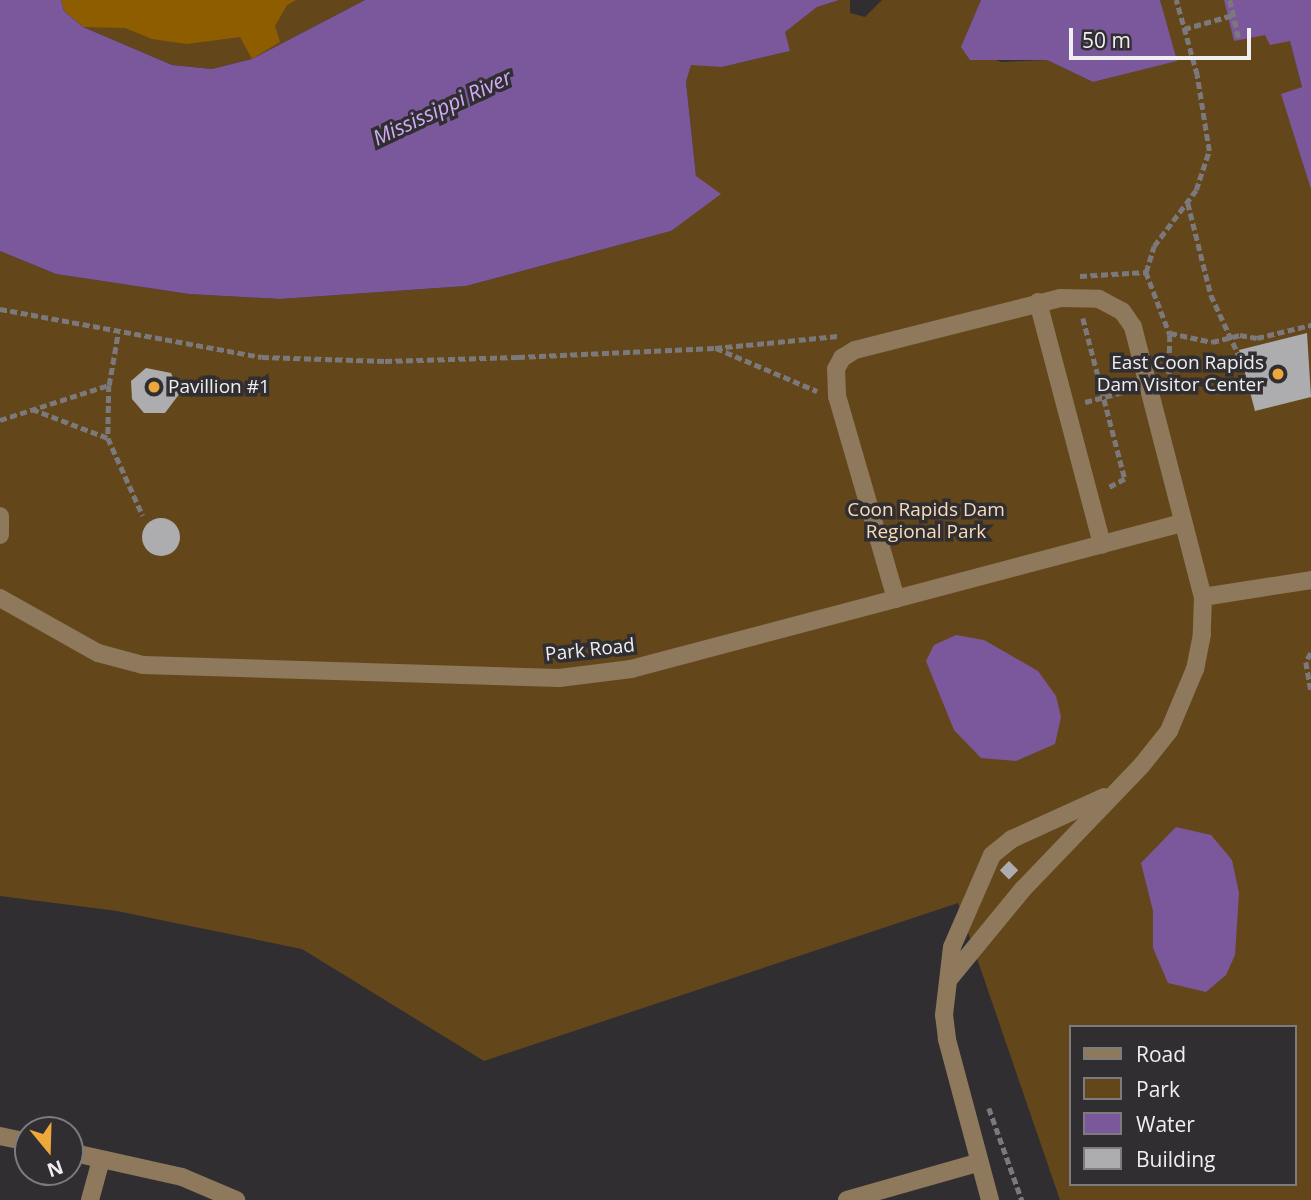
<!DOCTYPE html>
<html>
<head>
<meta charset="utf-8">
<style>
  body { margin:0 }
  #map { position:relative; width:1311px; height:1200px; overflow:hidden; background:#302e31; font-family:"Open Sans",sans-serif }
  div>[style] { position:absolute }
  [style*='--x'] { left:calc(var(--x)*1px); top:calc(var(--y)*1px); width:calc(var(--w)*1px); rotate:calc(var(--a)*1deg) }
  .green>* { inset:0; background:#64461b }
  .forest>* { inset:0; background:#8d5d00 }
  .water>* { inset:0; background:#7b589c }
  .building>* { inset:0; background:#adacaf; transform-origin:0 0 }
  .round { border-radius:50% }
  .path>* { height:4.5px; margin-top:-2.25px; transform-origin:0; background:repeating-linear-gradient(90deg,#7b797c 0 7px,transparent 0 10.5px) }
  .minor>* { height:18px; margin:-9px; padding:0 9px; transform-origin:9px; border-radius:9px; background:#8e795c }
  .dots>* { width:19px; height:19px; translate:-50% -50%; box-sizing:border-box; border:4px solid #302e31; border-radius:50% }
  span { translate:-50% -50%; white-space:nowrap; text-align:center; line-height:1.15; -webkit-text-stroke:7px #302e31; paint-order:stroke }
  .poi-label { font-size:19px; color:#efeef0 }
  .right { translate:-100% -50%; text-align:right }
  .left { translate:0 -50%; text-align:left }
  .park-label { font-size:19px; color:#f9ddba }
  .street-label { font-size:19px; color:#efeef0 }
  .water-label { font-size:21px; color:#d1abf7; font-style:italic }
  .legend { position:absolute; left:1069px; top:1025px; width:228px; height:161px; box-sizing:border-box; background:#302e31; border:2px solid #7c7b7d; margin:0; padding:9px 12px; list-style:none; font-size:21px; color:#efeef0 }
  .legend li { display:flex; align-items:center; gap:14px; height:35px }
  .legend b { width:35px; border:2px solid #7c7b7d }
  .north { position:absolute; left:14px; top:1116px; width:70px; height:70px; box-sizing:border-box; background:#302e31; border:2px solid #7c7b7d; border-radius:50%; rotate:161deg; font-size:19px; font-weight:700; line-height:28px; text-align:center; color:#efeef0 }
  .north::after { content:''; display:block; margin:auto; width:24px; height:32px; background:#eda83c; clip-path:polygon(50% 0,100% 100%,50% 72%,0 100%) }
  .scale { position:absolute; left:1069px; top:28px; width:182px; height:32px; box-sizing:border-box; border:4px solid #efeef0; border-top:0; padding-left:9px; font-size:21px; line-height:24px; white-space:nowrap; color:#efeef0; -webkit-text-stroke:5px #302e31; paint-order:stroke }
</style>
</head>
<body>
<div id="map">
  <div class="green">
    <i style="clip-path:polygon(61px 0,365px 0,252px 59px,212px 69px,172px 65px,83px 27px)"></i>
    <i style="clip-path:polygon(evenodd,839px 0,850px 0,850px 13px,865px 17px,882px 0,981px 0,962px 47px,1001px 62px,1047px 60px,1093px 82px,1176px 61px,1160px 0,1240px 0,1265px 35px,1290px 40px,1302px 87px,1288px 92px,1311px 176px,1311px 1200px,1060px 1200px,958px 903px,484px 1061px,302px 949px,117px 911px,0 896px,0 251px,56px 274px,189px 294px,280px 299px,466px 286px,671px 231px,696px 176px,686px 82px,691px 64px,722px 67px,790px 51px,784px 32px,817px 7px,839px 0,1071px 1027px,1295px 1027px,1295px 1184px,1071px 1184px,1071px 1027px)"></i>
  </div>
  <div class="forest">
    <i style="clip-path:polygon(61px 0,296px 0,287px 5px,275px 26px,280px 42px,252px 59px,240px 37px,187px 44px,152px 39px,125px 28px,83px 27px,64px 11px)"></i>
  </div>
  <div class="water">
    <i style="clip-path:polygon(0 0,61px 0,64px 11px,83px 27px,172px 65px,212px 69px,252px 59px,365px 0,839px 0,817px 7px,785px 32px,790px 51px,722px 67px,691px 65px,686px 82px,696px 176px,721px 194px,671px 231px,466px 286px,280px 299px,189px 294px,56px 274px,0 251px)"></i>
    <i style="clip-path:polygon(981px 0,1160px 0,1177px 61px,1093px 82px,1047px 60px,970px 60px,961px 47px)"></i>
    <i style="clip-path:polygon(1224px 0,1311px 0,1311px 189px,1281px 94px,1302px 87px,1290px 41px,1270px 45px,1265px 35px,1234px 41px)"></i>
    <i style="clip-path:polygon(956px 635px,984px 640px,1038px 671px,1056px 696px,1061px 717px,1055px 744px,1016px 761px,981px 758px,954px 730px,926px 661px,934px 645px)"></i>
    <i style="clip-path:polygon(1176px 827px,1211px 835px,1232px 860px,1239px 893px,1235px 955px,1226px 975px,1206px 992px,1168px 983px,1153px 948px,1153px 911px,1141px 863px)"></i>
  </div>
  <div class="building">
    <i style="clip-path:polygon(1307px 333px,1311px 397px,1255px 411px,1239px 350px)"></i>
    <i style="clip-path:polygon(146px 368px,171px 373px,180px 393px,165px 413px,144px 413px,132px 399px,131px 381px)"></i>
    <i class="round" style="left:142px;top:518px;width:38px;height:38px"></i>
    <i style="left:1009px;top:861px;width:13px;height:13px;rotate:45deg"></i>
  </div>
  <div class="path">
    <i style="--x:1230;--y:0;--w:39;--a:77"></i>
    <i style="--x:1184;--y:29;--w:51;--a:-15.9"></i>
    <i style="--x:1188;--y:203;--w:95;--a:76"></i>
    <i style="--x:1211;--y:295;--w:72;--a:65.2"></i>
    <i style="--x:1146;--y:272;--w:67;--a:69.1"></i>
    <i style="--x:1170;--y:335;--w:43;--a:91.3"></i>
    <i style="--x:1146;--y:272;--w:27;--a:-73"></i>
    <i style="--x:1154;--y:246;--w:70;--a:-53.1"></i>
    <i style="--x:1196;--y:190;--w:41;--a:-71.6"></i>
    <i style="--x:1209;--y:151;--w:77;--a:-99"></i>
    <i style="--x:1197;--y:75;--w:78;--a:-105.6"></i>
    <i style="--x:1080;--y:276;--w:66;--a:-3.5"></i>
    <i style="--x:0;--y:309;--w:266;--a:10.4"></i>
    <i style="--x:262;--y:357;--w:123;--a:1.9"></i>
    <i style="--x:385;--y:361;--w:133;--a:-1.7"></i>
    <i style="--x:518;--y:357;--w:197;--a:-2.6"></i>
    <i style="--x:715;--y:348;--w:123;--a:-5.6"></i>
    <i style="--x:1083;--y:318;--w:166;--a:75.4"></i>
    <i style="--x:1125;--y:479;--w:19;--a:152"></i>
    <i style="--x:1170;--y:333;--w:43;--a:12.1"></i>
    <i style="--x:1212;--y:342;--w:29;--a:-14"></i>
    <i style="--x:1240;--y:335;--w:17;--a:10"></i>
    <i style="--x:1257;--y:338;--w:56;--a:-13.5"></i>
    <i style="--x:716;--y:348;--w:110;--a:23.1"></i>
    <i style="--x:109;--y:385;--w:53;--a:91.1"></i>
    <i style="--x:108;--y:438;--w:85;--a:65.8"></i>
    <i style="--x:1085;--y:402;--w:48;--a:-14.6"></i>
    <i style="--x:32;--y:409;--w:81;--a:20.9"></i>
    <i style="--x:0;--y:420;--w:114;--a:-17.8"></i>
    <i style="--x:109;--y:385;--w:53;--a:-80.2"></i>
    <i style="--x:1311;--y:653;--w:10;--a:119"></i>
    <i style="--x:1306;--y:662;--w:28;--a:80"></i>
    <i style="--x:989;--y:1108;--w:98;--a:70.3"></i>
  </div>
  <div class="minor">
    <i style="--x:1038;--y:302;--w:251;--a:75.2"></i>
    <i style="--x:0;--y:516;--w:19;--a:90"></i>
    <i style="--x:1203;--y:597;--w:109;--a:-8.9"></i>
    <i style="--x:0;--y:598;--w:112;--a:29.3"></i>
    <i style="--x:98;--y:653;--w:47;--a:14.9"></i>
    <i style="--x:143;--y:665;--w:416;--a:1.8"></i>
    <i style="--x:559;--y:678;--w:73;--a:-7.1"></i>
    <i style="--x:631;--y:669;--w:570;--a:-14.84"></i>
    <i style="--x:896;--y:599;--w:211;--a:-106.2"></i>
    <i style="--x:837;--y:396;--w:27;--a:-92"></i>
    <i style="--x:836;--y:369;--w:13;--a:-61"></i>
    <i style="--x:842;--y:358;--w:15;--a:-32"></i>
    <i style="--x:855;--y:350;--w:211;--a:-14.2"></i>
    <i style="--x:1060;--y:298;--w:39;--a:1"></i>
    <i style="--x:1099;--y:299;--w:26;--a:28"></i>
    <i style="--x:1122;--y:311;--w:19;--a:55"></i>
    <i style="--x:1133;--y:327;--w:279;--a:75.5"></i>
    <i style="--x:1203;--y:597;--w:37;--a:92"></i>
    <i style="--x:1202;--y:634;--w:36;--a:101"></i>
    <i style="--x:1195;--y:669;--w:67;--a:112.8"></i>
    <i style="--x:1169;--y:731;--w:43;--a:128.5"></i>
    <i style="--x:1142;--y:765;--w:172;--a:133.8"></i>
    <i style="--x:1023;--y:889;--w:115;--a:129.4"></i>
    <i style="--x:0;--y:1136;--w:29;--a:12"></i>
    <i style="--x:70;--y:1152;--w:115;--a:12.6"></i>
    <i style="--x:182;--y:1177;--w:59;--a:23.1"></i>
    <i style="--x:90;--y:1200;--w:41;--a:-74.6"></i>
    <i style="--x:847;--y:1200;--w:135;--a:-15.9"></i>
    <i style="--x:990;--y:1200;--w:167;--a:-105"></i>
    <i style="--x:947;--y:1039;--w:24;--a:-97"></i>
    <i style="--x:944;--y:1015;--w:68;--a:-83.3"></i>
    <i style="--x:952;--y:947;--w:100;--a:-66.5"></i>
    <i style="--x:992;--y:855;--w:26;--a:-39"></i>
    <i style="--x:1012;--y:839;--w:101;--a:-24.5"></i>
  </div>
  <div class="dots">
    <i style="left:1278px;top:374px;background:#eda83c"></i>
    <i style="left:154px;top:387px;background:#eda83c"></i>
  </div>
  <div class="poi-label">
    <span class="right" style="left:1264px;top:374px">East Coon Rapids<br>Dam Visitor Center</span>
    <span class="left" style="left:168px;top:387px">Pavillion #1</span>
  </div>
  <div class="park-label">
    <span style="left:926px;top:521px">Coon Rapids Dam<br>Regional Park</span>
  </div>
  <div class="street-label">
    <span style="left:590px;top:650px;rotate:-6deg">Park Road</span>
  </div>
  <div class="water-label">
    <span style="left:442px;top:107px;rotate:-25deg">Mississippi River</span>
  </div>
  <ul class="legend">
  <li><b style="height:9px;background:#8e795c"></b>Road</li>
  <li><b style="height:19px;background:#64461b"></b>Park</li>
  <li><b style="height:19px;background:#7b589c"></b>Water</li>
  <li><b style="height:19px;background:#adacaf"></b>Building</li>
  </ul>
  <div class="north">N</div>
  <div class="scale">50 m</div>
</div>
</body>
</html>
